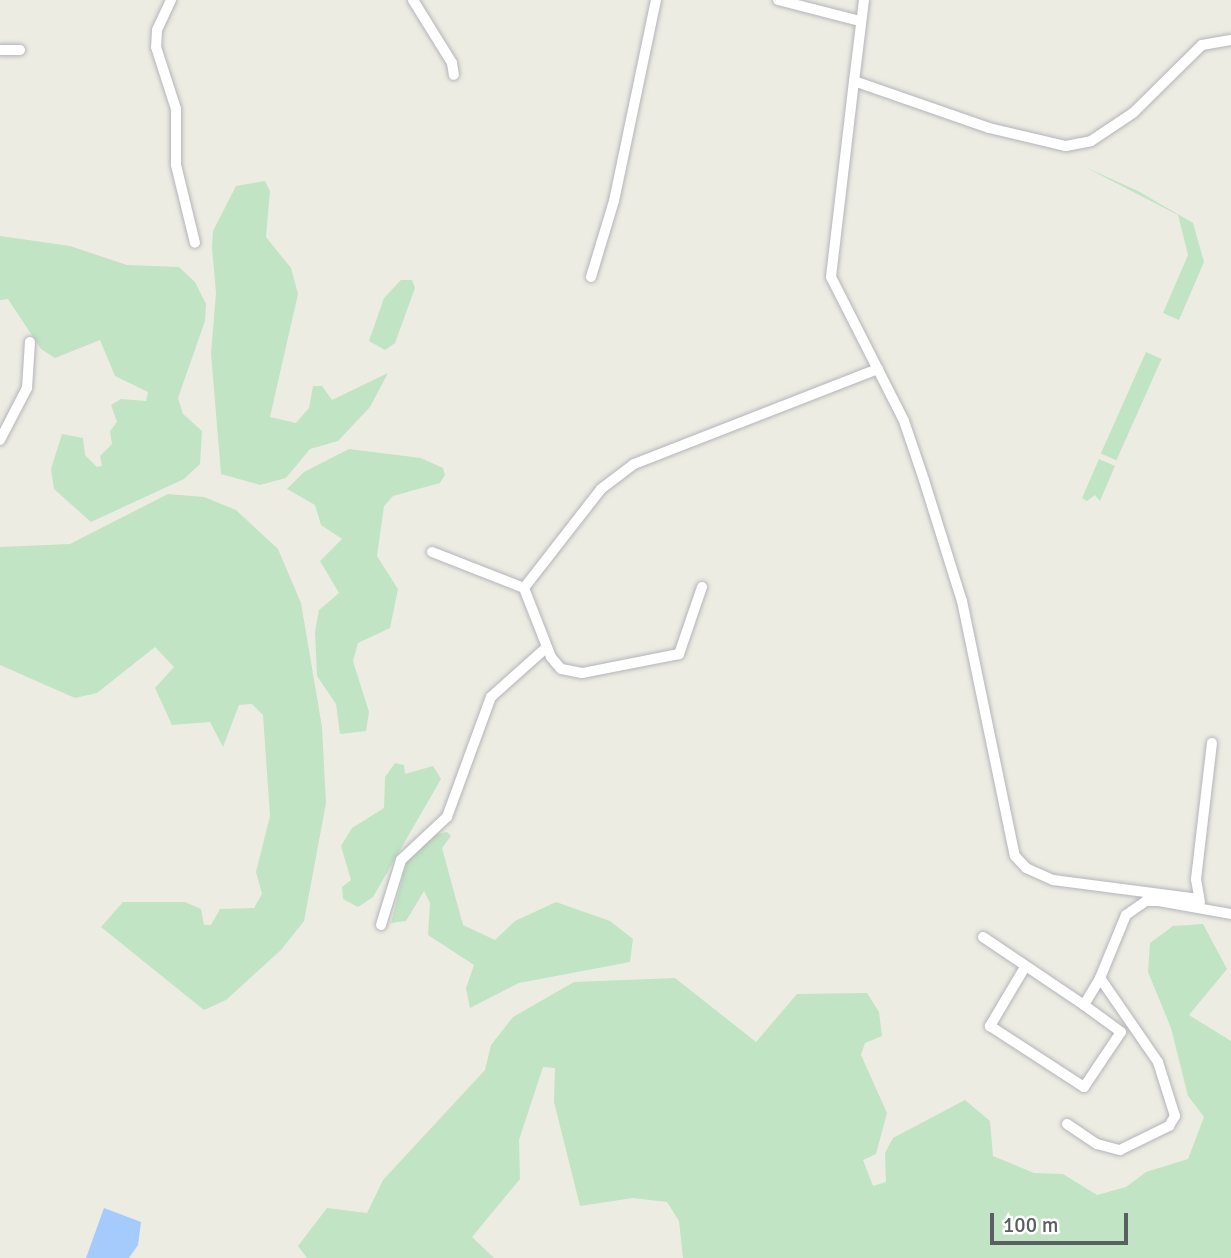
<!DOCTYPE html>
<html>
<head>
<meta charset="utf-8">
<style>
  body { margin:0 }
  #map { position:relative; width:1231px; height:1258px; overflow:hidden; background:#edece3; font-family:Signika,sans-serif }
  div>[style] { position:absolute }
  [style*='--x'] { left:calc(var(--x)*1px); top:calc(var(--y)*1px); width:calc(var(--w)*1px); rotate:calc(var(--a)*1deg) }
  .green>* { inset:0; background:#c0e4c4; transform-origin:0 0 }
  .water>* { inset:0; background:#a4cbfc }
  .roads { filter:drop-shadow(0 0 2px #b3b5ba) drop-shadow(0 0 2px #b3b5ba) }
  .minor>* { height:10px; margin:-5px; padding:0 5px; transform-origin:5px; border-radius:5px; background:#fff }
  span { translate:-50% -50%; white-space:nowrap; text-align:center; line-height:1.15; -webkit-text-stroke:5px #fff; paint-order:stroke }
  .scale { position:absolute; left:990px; top:1213px; width:138px; height:32px; box-sizing:border-box; border:4px solid #5b5e63; border-top:0; padding-left:9px; font-size:21px; line-height:24px; white-space:nowrap; color:#5b5e63; -webkit-text-stroke:5px #fff; paint-order:stroke }
</style>
</head>
<body>
<div id="map">
  <div class="green">
    <i style="clip-path:polygon(1085px 167px,1138px 191px,1193px 223px,1204px 262px,1179px 320px,1163px 313px,1188px 255px,1178px 215px)"></i>
    <i style="clip-path:polygon(265px 181px,270px 191px,266px 237px,291px 268px,298px 294px,270px 417px,296px 423px,309px 408px,313px 386px,322px 386px,332px 400px,388px 373px,370px 407px,338px 441px,310px 449px,286px 478px,260px 485px,221px 474px,211px 354px,216px 293px,212px 248px,213px 231px,236px 186px)"></i>
    <i style="clip-path:polygon(0 236px,70px 246px,127px 265px,179px 267px,195px 282px,206px 304px,205px 321px,178px 398px,183px 414px,202px 431px,200px 464px,184px 479px,91px 522px,54px 489px,51px 469px,62px 434px,83px 438px,85px 455px,97px 467px,102px 466px,100px 456px,112px 444px,110px 431px,117px 422px,111px 405px,121px 399px,146px 401px,148px 392px,115px 376px,100px 340px,55px 358px,41px 349px,8px 299px,0 300px)"></i>
    <i style="clip-path:polygon(401px 280px,412px 280px,415px 288px,395px 343px,385px 350px,369px 341px,384px 298px)"></i>
    <i style="left:1146px;top:352px;width:17px;height:111px;rotate:24deg"></i>
    <i style="clip-path:polygon(349px 449px,421px 458px,443px 468px,445px 475px,440px 483px,393px 496px,384px 506px,377px 556px,398px 589px,390px 628px,358px 643px,353px 661px,369px 712px,366px 731px,340px 734px,336px 704px,317px 676px,315px 632px,319px 610px,339px 593px,320px 561px,342px 539px,321px 525px,315px 505px,287px 489px,304px 472px)"></i>
    <i style="clip-path:polygon(1099px 459px,1115px 466px,1100px 501px,1095px 495px,1087px 501px,1082px 498px)"></i>
    <i style="clip-path:polygon(168px 494px,204px 497px,236px 510px,278px 549px,301px 603px,322px 727px,326px 803px,304px 921px,281px 950px,226px 1000px,204px 1010px,101px 927px,123px 902px,185px 902px,201px 909px,204px 925px,211px 925px,220px 909px,254px 908px,262px 894px,256px 872px,270px 816px,263px 715px,252px 704px,239px 705px,223px 747px,210px 722px,172px 725px,155px 688px,174px 667px,155px 647px,97px 693px,75px 698px,0 665px,0 547px,70px 544px)"></i>
    <i style="clip-path:polygon(395px 763px,404px 765px,405px 774px,433px 766px,441px 779px,373px 897px,358px 907px,343px 899px,342px 887px,351px 880px,341px 846px,352px 828px,384px 808px,385px 777px)"></i>
    <i style="clip-path:polygon(447px 832px,451px 836px,442px 848px,463px 925px,495px 940px,515px 921px,556px 902px,610px 921px,633px 939px,630px 962px,519px 983px,470px 1008px,466px 988px,474px 965px,428px 935px,430px 903px,424px 891px,406px 921px,391px 923px,407px 860px,431px 836px)"></i>
    <i style="clip-path:polygon(1203px 924px,1227px 969px,1189px 1015px,1231px 1041px,1231px 1258px,683px 1258px,679px 1221px,667px 1202px,633px 1198px,580px 1206px,554px 1102px,555px 1068px,543px 1067px,519px 1140px,520px 1179px,472px 1237px,494px 1258px,307px 1258px,298px 1246px,327px 1208px,367px 1213px,383px 1180px,485px 1070px,491px 1045px,513px 1017px,574px 982px,675px 978px,756px 1042px,797px 994px,867px 993px,879px 1012px,882px 1036px,865px 1043px,861px 1055px,887px 1113px,876px 1154px,863px 1160px,873px 1186px,886px 1182px,885px 1153px,893px 1138px,965px 1100px,990px 1121px,993px 1156px,1034px 1173px,1063px 1174px,1097px 1195px,1126px 1187px,1146px 1172px,1188px 1159px,1204px 1117px,1188px 1096px,1171px 1028px,1148px 972px,1150px 943px,1173px 926px)"></i>
  </div>
  <div class="water">
    <i style="clip-path:polygon(104px 1208px,141px 1222px,138px 1245px,129px 1258px,86px 1258px)"></i>
  </div>
  <div class="roads">
    <div class="minor">
      <i style="--x:171;--y:0;--w:33;--a:115"></i>
      <i style="--x:157;--y:30;--w:17;--a:93"></i>
      <i style="--x:156;--y:47;--w:65;--a:72.1"></i>
      <i style="--x:176;--y:109;--w:56;--a:90"></i>
      <i style="--x:176;--y:165;--w:80;--a:76.3"></i>
      <i style="--x:413;--y:0;--w:74;--a:58.2"></i>
      <i style="--x:452;--y:63;--w:12;--a:81"></i>
      <i style="--x:778;--y:0;--w:85;--a:14.4"></i>
      <i style="--x:864;--y:0;--w:82;--a:97"></i>
      <i style="--x:854;--y:81;--w:143;--a:19.2"></i>
      <i style="--x:989;--y:128;--w:79;--a:13.2"></i>
      <i style="--x:1066;--y:146;--w:25;--a:-11"></i>
      <i style="--x:1091;--y:141;--w:50;--a:-33.7"></i>
      <i style="--x:1133;--y:113;--w:97;--a:-44.6"></i>
      <i style="--x:1202;--y:45;--w:29;--a:-10"></i>
      <i style="--x:0;--y:50;--w:20;--a:0"></i>
      <i style="--x:854;--y:81;--w:197;--a:96.7"></i>
      <i style="--x:831;--y:277;--w:161;--a:63.1"></i>
      <i style="--x:904;--y:421;--w:62;--a:71.3"></i>
      <i style="--x:924;--y:480;--w:127;--a:72.6"></i>
      <i style="--x:962;--y:601;--w:260;--a:78.3"></i>
      <i style="--x:1015;--y:856;--w:16;--a:47"></i>
      <i style="--x:1026;--y:868;--w:30;--a:24"></i>
      <i style="--x:1053;--y:880;--w:147;--a:7.4"></i>
      <i style="--x:591;--y:277;--w:79;--a:-73.2"></i>
      <i style="--x:614;--y:201;--w:205;--a:-78.2"></i>
      <i style="--x:0;--y:440;--w:59;--a:-62.6"></i>
      <i style="--x:27;--y:388;--w:46;--a:-86.3"></i>
      <i style="--x:432;--y:552;--w:99;--a:21.4"></i>
      <i style="--x:702;--y:587;--w:71;--a:108.9"></i>
      <i style="--x:679;--y:654;--w:99;--a:168.9"></i>
      <i style="--x:582;--y:673;--w:21;--a:-169"></i>
      <i style="--x:561;--y:669;--w:16;--a:-130"></i>
      <i style="--x:551;--y:657;--w:74;--a:-111.4"></i>
      <i style="--x:524;--y:588;--w:125;--a:-52.1"></i>
      <i style="--x:601;--y:489;--w:41;--a:-37.1"></i>
      <i style="--x:634;--y:464;--w:262;--a:-21.3"></i>
      <i style="--x:1200;--y:902;--w:23;--a:-100"></i>
      <i style="--x:1196;--y:879;--w:137;--a:-83.3"></i>
      <i style="--x:381;--y:925;--w:68;--a:-72.9"></i>
      <i style="--x:401;--y:860;--w:63;--a:-43.1"></i>
      <i style="--x:447;--y:817;--w:128;--a:-69.9"></i>
      <i style="--x:491;--y:697;--w:75;--a:-41.8"></i>
      <i style="--x:983;--y:937;--w:122;--a:34"></i>
      <i style="--x:1025;--y:967;--w:69;--a:120.7"></i>
      <i style="--x:990;--y:1026;--w:112;--a:33"></i>
      <i style="--x:1084;--y:1087;--w:66;--a:-56.1"></i>
      <i style="--x:1121;--y:1032;--w:46;--a:-143.9"></i>
      <i style="--x:1084;--y:1005;--w:31;--a:-59"></i>
      <i style="--x:1067;--y:1124;--w:36;--a:34"></i>
      <i style="--x:1097;--y:1144;--w:24;--a:15"></i>
      <i style="--x:1120;--y:1150;--w:55;--a:-26.1"></i>
      <i style="--x:1169;--y:1126;--w:12;--a:-59"></i>
      <i style="--x:1175;--y:1116;--w:57;--a:-107.5"></i>
      <i style="--x:1158;--y:1062;--w:102;--a:-124.6"></i>
      <i style="--x:1100;--y:978;--w:68;--a:-67.6"></i>
      <i style="--x:1126;--y:915;--w:24;--a:-35"></i>
      <i style="--x:1146;--y:901;--w:12;--a:0"></i>
      <i style="--x:1158;--y:901;--w:74;--a:10.1"></i>
    </div>
  </div>
  <div class="scale">100 m</div>
</div>
</body>
</html>
